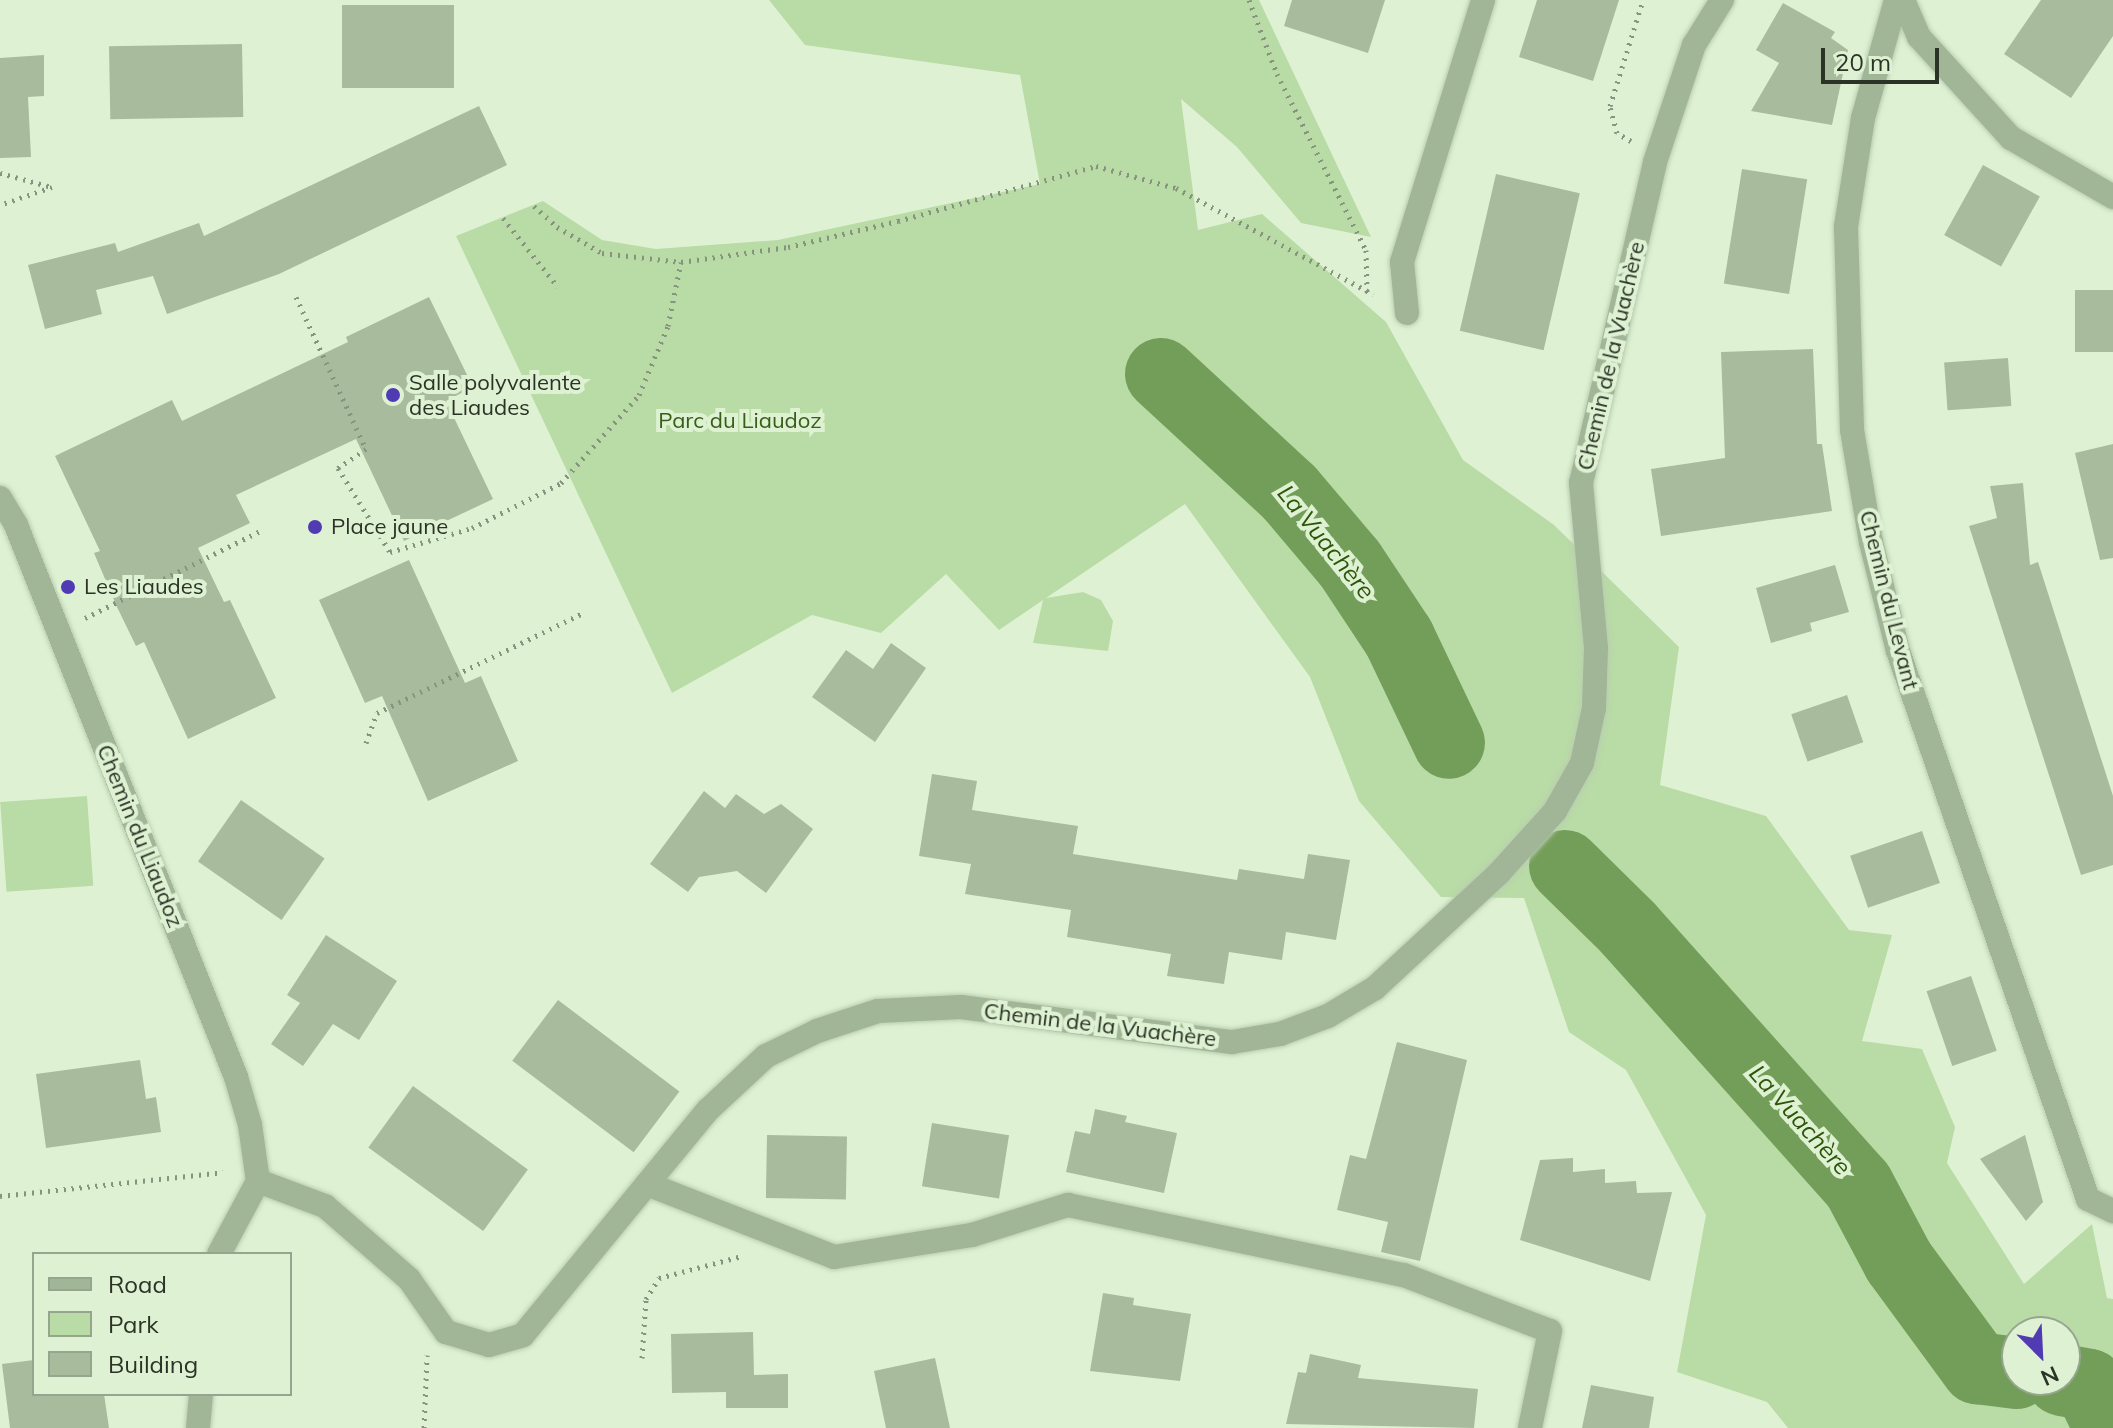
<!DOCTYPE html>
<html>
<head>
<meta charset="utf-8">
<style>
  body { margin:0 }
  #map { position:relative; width:2113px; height:1428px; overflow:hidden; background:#def2d3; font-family:Mulish,sans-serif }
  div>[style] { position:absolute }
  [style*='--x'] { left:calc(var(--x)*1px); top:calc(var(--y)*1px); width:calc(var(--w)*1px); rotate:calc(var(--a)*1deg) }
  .green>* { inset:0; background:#b9dba6; transform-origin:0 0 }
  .river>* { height:72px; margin:-36px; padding:0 36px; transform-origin:36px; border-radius:36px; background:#739e59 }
  .building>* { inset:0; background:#a8bb9d; transform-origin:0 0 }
  .path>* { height:5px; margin-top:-2.5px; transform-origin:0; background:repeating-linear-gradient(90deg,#86947f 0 2px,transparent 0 8px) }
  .roads { filter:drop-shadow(0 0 2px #baccb1) drop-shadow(0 0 2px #baccb1) }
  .minor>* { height:24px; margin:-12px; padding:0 12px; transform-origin:12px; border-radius:12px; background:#a1b597 }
  .dots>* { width:22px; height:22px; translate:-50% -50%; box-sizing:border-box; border:4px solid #def2d3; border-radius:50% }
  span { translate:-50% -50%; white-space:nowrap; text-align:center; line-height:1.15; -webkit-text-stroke:8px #def2d3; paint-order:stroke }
  .street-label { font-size:22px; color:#2b3327 }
  .poi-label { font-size:22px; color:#2b3327 }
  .left { translate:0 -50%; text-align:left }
  .park-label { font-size:22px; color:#375f18 }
  .water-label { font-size:24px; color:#2d550a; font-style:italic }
  .legend { position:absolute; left:32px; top:1252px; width:260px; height:144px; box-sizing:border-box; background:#def2d3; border:2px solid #96a68e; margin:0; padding:10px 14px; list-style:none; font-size:24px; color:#2b3327 }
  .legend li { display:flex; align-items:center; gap:16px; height:40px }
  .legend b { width:40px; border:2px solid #96a68e }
  .north { position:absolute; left:2001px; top:1316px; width:80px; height:80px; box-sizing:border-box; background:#def2d3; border:2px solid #96a68e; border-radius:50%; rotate:156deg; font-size:22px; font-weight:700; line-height:32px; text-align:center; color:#2b3327 }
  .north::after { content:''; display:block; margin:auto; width:28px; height:36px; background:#503bb3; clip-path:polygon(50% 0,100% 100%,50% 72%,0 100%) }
  .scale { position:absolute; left:1821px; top:48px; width:118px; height:36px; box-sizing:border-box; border:4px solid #2b3327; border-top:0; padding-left:10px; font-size:24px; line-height:28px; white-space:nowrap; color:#2b3327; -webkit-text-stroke:6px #def2d3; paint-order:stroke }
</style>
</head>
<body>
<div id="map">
  <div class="green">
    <i style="clip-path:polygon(evenodd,769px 0,1259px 0,1371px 237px,1301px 223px,1237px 147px,1181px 99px,1198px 230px,1262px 214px,1386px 322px,1463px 460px,1554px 525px,1679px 647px,1660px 785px,1766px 816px,1849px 930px,1892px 935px,1862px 1041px,1922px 1049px,1955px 1127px,1947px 1163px,2024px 1284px,2092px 1224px,2107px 1298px,2113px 1299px,2113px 1428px,1788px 1428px,1767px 1402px,1677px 1372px,1706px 1215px,1626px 1070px,1569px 1032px,1524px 898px,1441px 897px,1359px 801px,1310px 677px,1185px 504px,1046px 598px,1083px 592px,1101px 600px,1113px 621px,1108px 651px,1033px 643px,1043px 600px,999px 630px,946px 574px,881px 633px,812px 615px,672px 693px,456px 236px,543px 201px,602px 240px,656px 249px,778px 240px,1040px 184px,1020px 75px,805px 45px,769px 0,2017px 1332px,2065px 1332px,2065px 1380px,2017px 1380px,2017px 1332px)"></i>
    <i style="left:87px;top:796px;width:90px;height:87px;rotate:86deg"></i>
  </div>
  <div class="river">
    <i style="--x:1161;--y:374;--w:174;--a:42.7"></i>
    <i style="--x:1289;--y:492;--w:94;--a:49.7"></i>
    <i style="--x:1350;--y:564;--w:89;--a:56.5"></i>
    <i style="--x:1399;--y:638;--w:116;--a:64.5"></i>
    <i style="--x:1565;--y:866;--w:88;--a:44.5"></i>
    <i style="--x:1628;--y:928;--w:345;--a:48.2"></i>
    <i style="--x:1858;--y:1185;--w:87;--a:62"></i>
    <i style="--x:1899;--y:1262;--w:132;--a:53.7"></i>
    <i style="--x:1977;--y:1368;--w:40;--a:7.1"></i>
    <i style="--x:2062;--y:1380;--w:27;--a:10"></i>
    <i style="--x:2089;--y:1385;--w:48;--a:64"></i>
  </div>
  <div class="building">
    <i style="clip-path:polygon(1292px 0,1385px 0,1368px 53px,1284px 26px)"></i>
    <i style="clip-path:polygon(1537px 0,1619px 0,1593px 81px,1519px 57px)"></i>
    <i style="clip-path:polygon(2041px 0,2113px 0,2113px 36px,2071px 98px,2004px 54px)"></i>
    <i style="clip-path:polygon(1783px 3px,1835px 32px,1831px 38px,1848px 50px,1832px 125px,1751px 111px,1779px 63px,1756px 50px)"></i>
    <i style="left:342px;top:5px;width:112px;height:83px"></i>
    <i style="left:242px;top:44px;width:73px;height:133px;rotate:89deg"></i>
    <i style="clip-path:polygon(44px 55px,44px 96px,28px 97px,31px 157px,0 158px,0 58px)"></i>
    <i style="clip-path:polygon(479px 106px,507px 165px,279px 274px,167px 314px,153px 276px,96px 290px,102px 314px,45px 329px,28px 265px,115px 243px,118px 252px,199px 223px,204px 236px)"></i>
    <i style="left:1983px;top:165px;width:65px;height:80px;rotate:29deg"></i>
    <i style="left:1742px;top:169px;width:66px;height:116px;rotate:9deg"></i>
    <i style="left:1496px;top:174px;width:86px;height:161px;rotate:13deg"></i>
    <i style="left:2113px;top:290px;width:62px;height:38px;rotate:90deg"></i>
    <i style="clip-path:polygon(429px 297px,473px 387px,446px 401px,493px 499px,404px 541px,356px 439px,236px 495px,250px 523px,198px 548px,224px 602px,230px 600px,276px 698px,188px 739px,144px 642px,136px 646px,117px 607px,94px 553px,100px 551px,55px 456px,172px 400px,182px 421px,348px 342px,346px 337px)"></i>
    <i style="clip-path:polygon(1813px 349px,1817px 444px,1822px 444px,1832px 511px,1661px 536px,1651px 469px,1725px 458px,1721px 352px)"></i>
    <i style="left:2008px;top:358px;width:48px;height:64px;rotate:86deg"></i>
    <i style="clip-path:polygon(2113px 444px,2113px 558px,2100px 560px,2075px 453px)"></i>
    <i style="clip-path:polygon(2023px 483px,2030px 565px,2038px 562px,2113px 796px,2113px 865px,2081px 875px,1969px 526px,1997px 518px,1990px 486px)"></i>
    <i style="clip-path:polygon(409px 560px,465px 683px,481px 676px,518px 761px,428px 801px,382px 696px,365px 703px,319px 600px)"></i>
    <i style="clip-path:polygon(1835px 565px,1849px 612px,1810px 623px,1812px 631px,1771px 643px,1756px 588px)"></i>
    <i style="clip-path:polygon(891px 643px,926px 668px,875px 742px,812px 697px,846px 650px,873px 669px)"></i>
    <i style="left:1847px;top:695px;width:50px;height:59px;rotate:71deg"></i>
    <i style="clip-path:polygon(932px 774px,977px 781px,972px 810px,1078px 826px,1073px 854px,1237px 880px,1239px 869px,1304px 879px,1308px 854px,1350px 860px,1336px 940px,1286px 932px,1282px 960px,1229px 952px,1224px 984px,1167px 976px,1171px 954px,1067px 937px,1071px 910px,965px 894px,971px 864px,919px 856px)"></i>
    <i style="clip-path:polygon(704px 791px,725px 808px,736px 794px,764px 814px,781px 804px,813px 829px,766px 893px,737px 871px,699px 877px,688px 892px,650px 864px)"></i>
    <i style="left:241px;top:800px;width:102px;height:75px;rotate:35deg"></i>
    <i style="left:1922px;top:831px;width:55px;height:76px;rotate:71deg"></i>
    <i style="clip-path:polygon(326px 935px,397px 981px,359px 1040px,333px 1024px,303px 1066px,271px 1044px,300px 1003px,287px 995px)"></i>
    <i style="left:1971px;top:976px;width:79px;height:47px;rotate:71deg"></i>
    <i style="left:558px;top:1000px;width:152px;height:76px;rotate:37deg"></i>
    <i style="clip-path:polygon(1397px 1042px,1467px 1060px,1420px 1261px,1381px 1252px,1388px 1222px,1337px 1210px,1350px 1155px,1366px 1159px)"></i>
    <i style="clip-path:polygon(140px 1060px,146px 1099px,156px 1097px,161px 1132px,46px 1148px,36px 1074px)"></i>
    <i style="left:413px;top:1086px;width:142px;height:76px;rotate:36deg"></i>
    <i style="clip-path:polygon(1095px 1109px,1127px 1116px,1125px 1122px,1177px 1133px,1164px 1193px,1066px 1172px,1075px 1131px,1090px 1134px)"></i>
    <i style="left:932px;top:1123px;width:78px;height:64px;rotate:9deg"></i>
    <i style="left:767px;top:1135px;width:80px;height:63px;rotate:1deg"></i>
    <i style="clip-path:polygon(2025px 1135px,2043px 1202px,2026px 1221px,1980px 1159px)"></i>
    <i style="clip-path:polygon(1573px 1158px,1573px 1172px,1605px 1169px,1605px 1183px,1636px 1181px,1637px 1193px,1672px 1192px,1650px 1281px,1520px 1240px,1540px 1160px)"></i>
    <i style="clip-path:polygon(1103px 1293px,1134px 1298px,1133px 1305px,1191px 1314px,1180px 1381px,1090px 1371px)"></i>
    <i style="clip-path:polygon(753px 1332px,754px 1375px,788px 1374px,788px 1408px,726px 1408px,726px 1392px,672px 1393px,671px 1334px)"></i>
    <i style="clip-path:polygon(1310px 1354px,1361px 1365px,1358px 1378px,1478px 1389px,1474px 1428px,1286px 1424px,1298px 1372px,1306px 1373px)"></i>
    <i style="clip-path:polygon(935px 1358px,950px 1428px,886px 1428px,874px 1371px)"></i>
    <i style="clip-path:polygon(34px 1360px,34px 1394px,104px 1394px,109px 1428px,10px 1428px,2px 1364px)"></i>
    <i style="clip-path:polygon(1591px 1385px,1654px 1397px,1649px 1428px,1582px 1428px)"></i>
  </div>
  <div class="path">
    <i style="--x:1249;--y:0;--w:79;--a:69.3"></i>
    <i style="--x:1277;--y:74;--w:197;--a:63.2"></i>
    <i style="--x:1366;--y:250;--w:42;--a:88.6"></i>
    <i style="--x:1631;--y:141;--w:16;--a:-150"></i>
    <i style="--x:1617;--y:133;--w:28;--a:-105"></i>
    <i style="--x:1610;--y:106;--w:111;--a:-72.7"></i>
    <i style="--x:0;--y:173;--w:54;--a:15.1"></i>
    <i style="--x:52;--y:187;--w:55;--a:160.9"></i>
    <i style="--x:534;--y:206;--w:31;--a:42"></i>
    <i style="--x:557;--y:227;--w:52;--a:30"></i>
    <i style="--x:602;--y:253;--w:80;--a:6.5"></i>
    <i style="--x:681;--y:262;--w:108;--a:-8"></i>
    <i style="--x:788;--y:247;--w:113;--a:-13.3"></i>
    <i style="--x:898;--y:221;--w:205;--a:-15.5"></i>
    <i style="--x:1096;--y:166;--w:83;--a:15.4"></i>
    <i style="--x:1176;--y:188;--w:224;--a:28.3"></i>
    <i style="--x:503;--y:218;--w:88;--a:51.4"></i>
    <i style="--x:296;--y:297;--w:167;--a:65.3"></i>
    <i style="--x:366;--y:449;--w:34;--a:146"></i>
    <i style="--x:338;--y:468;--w:99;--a:58.2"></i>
    <i style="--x:390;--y:552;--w:85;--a:-16.3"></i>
    <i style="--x:472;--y:528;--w:100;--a:-26.8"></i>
    <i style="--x:561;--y:483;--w:118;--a:-48.4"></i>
    <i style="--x:639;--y:395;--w:75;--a:-67.2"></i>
    <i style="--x:668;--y:326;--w:65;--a:-78.5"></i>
    <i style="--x:85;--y:618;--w:195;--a:-26.4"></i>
    <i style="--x:366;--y:743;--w:32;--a:-70"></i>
    <i style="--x:377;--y:713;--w:229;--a:-25.9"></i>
    <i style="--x:0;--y:1196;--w:224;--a:-6.1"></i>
    <i style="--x:642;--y:1358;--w:59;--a:-86.1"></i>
    <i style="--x:646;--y:1299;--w:25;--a:-58"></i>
    <i style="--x:659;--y:1278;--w:86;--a:-14.8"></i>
    <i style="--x:424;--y:1428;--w:73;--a:-87.6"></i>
  </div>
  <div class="roads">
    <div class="minor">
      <i style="--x:1896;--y:0;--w:123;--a:105.6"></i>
      <i style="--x:1863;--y:118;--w:110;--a:98.9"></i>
      <i style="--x:1846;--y:227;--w:203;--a:88.3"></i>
      <i style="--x:1852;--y:430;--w:114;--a:80.4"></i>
      <i style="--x:1871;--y:542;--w:112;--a:76.1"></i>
      <i style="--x:1898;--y:651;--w:580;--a:70.88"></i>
      <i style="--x:2088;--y:1199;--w:28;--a:26"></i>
      <i style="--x:1903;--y:0;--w:40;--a:66.6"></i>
      <i style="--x:1919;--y:37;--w:137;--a:47.7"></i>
      <i style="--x:2011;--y:138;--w:118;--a:30"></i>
      <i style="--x:1407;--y:313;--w:51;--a:-95.6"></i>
      <i style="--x:1402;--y:262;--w:274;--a:-72.8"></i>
      <i style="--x:0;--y:498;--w:31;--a:59"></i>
      <i style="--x:16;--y:525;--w:594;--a:68.27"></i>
      <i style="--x:236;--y:1077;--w:50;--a:73.7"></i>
      <i style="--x:250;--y:1125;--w:57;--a:81.9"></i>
      <i style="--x:258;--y:1181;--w:72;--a:20.5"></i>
      <i style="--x:325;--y:1206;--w:111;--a:41"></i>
      <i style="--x:409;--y:1279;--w:65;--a:55.1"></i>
      <i style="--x:446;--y:1332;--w:45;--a:16.8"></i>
      <i style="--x:489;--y:1345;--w:35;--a:-16"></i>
      <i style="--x:523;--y:1335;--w:291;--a:-50.6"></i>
      <i style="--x:708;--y:1110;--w:79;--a:-43"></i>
      <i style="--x:766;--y:1056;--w:57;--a:-26.1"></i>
      <i style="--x:817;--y:1031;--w:64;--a:-18.2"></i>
      <i style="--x:878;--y:1011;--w:83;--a:-2.8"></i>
      <i style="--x:961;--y:1007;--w:273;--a:7.4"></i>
      <i style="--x:1232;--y:1042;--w:49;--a:-9.5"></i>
      <i style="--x:1280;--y:1034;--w:51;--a:-20.6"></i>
      <i style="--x:1328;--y:1016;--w:55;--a:-30.8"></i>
      <i style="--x:1375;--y:988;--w:169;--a:-42.8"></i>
      <i style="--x:1499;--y:873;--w:84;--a:-47.9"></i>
      <i style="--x:1555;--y:811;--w:55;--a:-60.6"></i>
      <i style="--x:1582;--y:763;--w:56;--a:-77.7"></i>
      <i style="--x:1594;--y:708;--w:60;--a:-88.1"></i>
      <i style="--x:1596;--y:648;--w:166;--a:-95.2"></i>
      <i style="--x:1581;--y:483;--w:329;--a:-77"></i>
      <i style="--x:1655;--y:162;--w:123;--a:-71.6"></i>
      <i style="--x:1694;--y:45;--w:53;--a:-58.1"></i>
      <i style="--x:647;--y:1184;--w:201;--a:21.3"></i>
      <i style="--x:834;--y:1257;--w:140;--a:-9.1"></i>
      <i style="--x:972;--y:1235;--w:101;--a:-17.4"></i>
      <i style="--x:1068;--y:1205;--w:343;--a:11.8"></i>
      <i style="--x:1404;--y:1275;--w:156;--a:21"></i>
      <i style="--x:1550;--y:1331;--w:99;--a:101.7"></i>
      <i style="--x:219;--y:1254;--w:83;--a:-61.9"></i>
      <i style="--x:198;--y:1428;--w:34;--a:-85"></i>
    </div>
  </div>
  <div class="dots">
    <i style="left:393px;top:395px;background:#503bb3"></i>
    <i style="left:315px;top:527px;background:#503bb3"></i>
    <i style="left:68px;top:587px;background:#503bb3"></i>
  </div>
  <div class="street-label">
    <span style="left:1611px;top:356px;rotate:-77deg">Chemin de la Vuachère</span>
    <span style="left:1889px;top:600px;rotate:76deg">Chemin du Levant</span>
    <span style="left:140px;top:836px;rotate:68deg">Chemin du Liaudoz</span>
    <span style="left:1100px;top:1025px;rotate:7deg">Chemin de la Vuachère</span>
  </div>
  <div class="poi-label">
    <span class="left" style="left:409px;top:395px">Salle polyvalente<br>des Liaudes</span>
    <span class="left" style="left:331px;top:527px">Place jaune</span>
    <span class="left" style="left:84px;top:587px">Les Liaudes</span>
  </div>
  <div class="park-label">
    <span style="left:740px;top:421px">Parc du Liaudoz</span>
  </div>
  <div class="water-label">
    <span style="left:1326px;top:542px;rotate:51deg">La Vuachère</span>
    <span style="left:1800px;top:1120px;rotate:48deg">La Vuachère</span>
  </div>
  <ul class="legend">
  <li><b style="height:10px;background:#a1b597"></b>Road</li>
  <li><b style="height:22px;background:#b9dba6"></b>Park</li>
  <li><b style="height:22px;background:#a8bb9d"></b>Building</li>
  </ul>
  <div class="north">N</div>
  <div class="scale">20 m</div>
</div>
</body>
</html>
